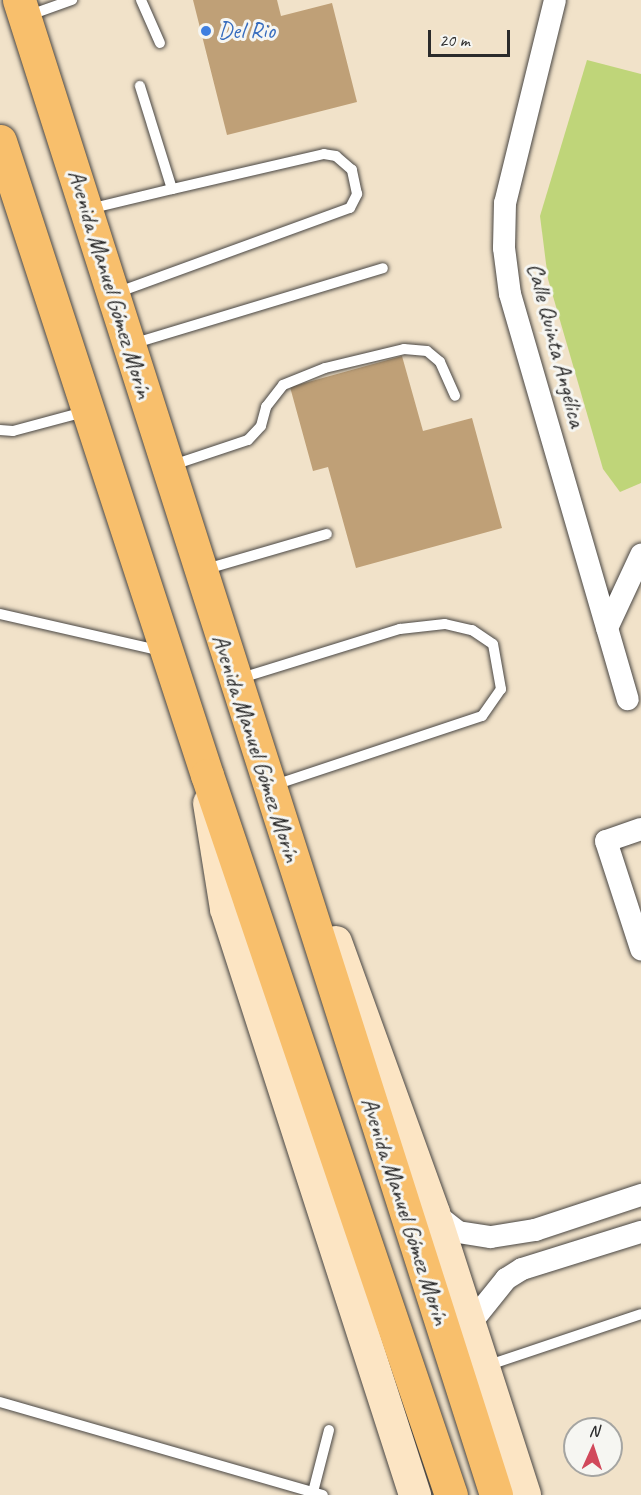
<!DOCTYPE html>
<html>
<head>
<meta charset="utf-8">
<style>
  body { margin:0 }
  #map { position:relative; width:641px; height:1495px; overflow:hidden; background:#f1e2c9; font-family:Caveat,sans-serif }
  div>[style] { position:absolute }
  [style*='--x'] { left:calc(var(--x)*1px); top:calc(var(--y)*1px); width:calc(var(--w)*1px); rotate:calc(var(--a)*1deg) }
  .green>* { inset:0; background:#bfd579 }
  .building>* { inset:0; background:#bfa077 }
  .roads { filter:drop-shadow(0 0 2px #494643) drop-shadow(0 0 2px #494643) }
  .lane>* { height:10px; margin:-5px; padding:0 5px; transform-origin:5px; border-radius:5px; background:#fff }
  .street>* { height:22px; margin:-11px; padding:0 11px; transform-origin:11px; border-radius:11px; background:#fff }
  .secondary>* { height:32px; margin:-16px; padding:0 16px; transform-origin:16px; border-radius:16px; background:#fce5c4 }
  .primary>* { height:33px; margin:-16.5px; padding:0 16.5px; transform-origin:16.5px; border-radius:16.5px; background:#f8bf6c }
  .dots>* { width:16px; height:16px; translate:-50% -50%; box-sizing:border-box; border:3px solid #f6f6f2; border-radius:50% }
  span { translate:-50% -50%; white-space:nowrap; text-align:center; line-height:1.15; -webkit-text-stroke:6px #f6f6f2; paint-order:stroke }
  .shop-label { font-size:24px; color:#366cbe }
  .left { translate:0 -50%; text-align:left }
  .street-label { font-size:24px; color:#2b2b2b }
  .north { position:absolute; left:563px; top:1417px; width:60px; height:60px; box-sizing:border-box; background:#f6f6f2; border:2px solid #a5a5a2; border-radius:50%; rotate:3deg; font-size:16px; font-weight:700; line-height:24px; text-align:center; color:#2b2b2b }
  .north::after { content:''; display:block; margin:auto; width:21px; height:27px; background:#d1495b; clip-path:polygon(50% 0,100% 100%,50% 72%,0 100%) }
  .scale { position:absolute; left:428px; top:30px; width:82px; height:27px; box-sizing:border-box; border:3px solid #2b2b2b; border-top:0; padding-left:8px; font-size:18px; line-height:21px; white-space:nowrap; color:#2b2b2b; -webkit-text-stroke:4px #f6f6f2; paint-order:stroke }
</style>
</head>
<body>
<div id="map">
  <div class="green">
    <i style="clip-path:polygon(587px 60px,641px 74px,641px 483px,620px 492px,603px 469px,548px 279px,540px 216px)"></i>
  </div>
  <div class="building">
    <i style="clip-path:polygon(193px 0,277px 0,281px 16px,332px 3px,357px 102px,227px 135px)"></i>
    <i style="clip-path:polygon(402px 356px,423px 431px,472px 418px,502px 528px,356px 568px,328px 467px,313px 471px,290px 387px)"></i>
  </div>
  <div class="roads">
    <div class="lane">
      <i style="--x:141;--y:0;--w:47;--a:66.2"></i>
      <i style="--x:27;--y:16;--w:48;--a:-19.6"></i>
      <i style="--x:89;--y:209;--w:85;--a:-13.5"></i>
      <i style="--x:116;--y:293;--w:249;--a:-20"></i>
      <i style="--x:350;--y:208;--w:16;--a:-63"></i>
      <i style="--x:357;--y:194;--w:25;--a:-102"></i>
      <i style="--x:352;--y:170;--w:21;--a:-139"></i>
      <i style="--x:336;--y:156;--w:12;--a:-171"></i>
      <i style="--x:324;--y:154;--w:156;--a:167"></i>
      <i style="--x:172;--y:189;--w:108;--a:-107.3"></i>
      <i style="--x:132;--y:344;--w:262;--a:-16.8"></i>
      <i style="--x:0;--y:430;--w:13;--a:4"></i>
      <i style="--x:13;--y:431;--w:73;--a:-15"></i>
      <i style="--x:170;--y:466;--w:82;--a:-18.4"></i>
      <i style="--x:248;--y:440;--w:19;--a:-47"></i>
      <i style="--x:261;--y:426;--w:20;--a:-75"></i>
      <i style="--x:266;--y:407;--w:28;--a:-52"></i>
      <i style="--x:283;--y:385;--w:45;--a:-22"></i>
      <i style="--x:325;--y:368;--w:81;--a:-13.5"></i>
      <i style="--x:404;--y:349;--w:23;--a:5"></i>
      <i style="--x:427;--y:351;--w:17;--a:40"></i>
      <i style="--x:440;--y:362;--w:37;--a:66"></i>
      <i style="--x:203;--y:570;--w:129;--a:-16.2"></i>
      <i style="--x:0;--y:614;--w:165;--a:12.9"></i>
      <i style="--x:238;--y:679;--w:170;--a:-17.2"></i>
      <i style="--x:400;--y:629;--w:45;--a:-6.3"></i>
      <i style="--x:445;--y:624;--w:28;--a:13"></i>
      <i style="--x:472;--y:630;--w:25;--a:34"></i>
      <i style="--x:493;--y:644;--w:46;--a:79.9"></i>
      <i style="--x:501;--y:689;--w:33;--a:125"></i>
      <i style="--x:482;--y:716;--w:219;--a:161.6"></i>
      <i style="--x:486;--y:1366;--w:163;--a:-18.5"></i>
      <i style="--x:0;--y:1402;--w:336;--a:16.1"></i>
      <i style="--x:313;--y:1492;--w:64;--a:-75.5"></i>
    </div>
    <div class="street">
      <i style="--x:555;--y:0;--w:209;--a:103.8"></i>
      <i style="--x:505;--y:203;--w:45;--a:91.3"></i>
      <i style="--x:504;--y:248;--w:46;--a:82.6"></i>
      <i style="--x:510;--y:294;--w:422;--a:73.8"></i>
      <i style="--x:607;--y:628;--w:81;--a:-65"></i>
      <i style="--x:641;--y:829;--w:37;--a:161"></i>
      <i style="--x:606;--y:841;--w:114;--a:72"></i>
      <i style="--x:434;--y:1213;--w:31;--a:38"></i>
      <i style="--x:458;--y:1232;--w:33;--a:9"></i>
      <i style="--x:491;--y:1237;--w:45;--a:-9"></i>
      <i style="--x:535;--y:1230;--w:112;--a:-18.3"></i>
      <i style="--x:469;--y:1325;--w:59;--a:-51.2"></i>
      <i style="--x:506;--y:1279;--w:19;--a:-32"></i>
      <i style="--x:522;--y:1269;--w:125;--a:-17.3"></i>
    </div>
    <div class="secondary">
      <i style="--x:209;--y:803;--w:107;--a:80.9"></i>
      <i style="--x:226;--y:909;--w:616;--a:72.12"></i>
      <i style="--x:336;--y:942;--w:288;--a:70.1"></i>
      <i style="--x:434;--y:1213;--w:296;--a:72.1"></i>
    </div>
    <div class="primary">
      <i style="--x:19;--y:0;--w:1569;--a:72.3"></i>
      <i style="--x:0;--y:141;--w:667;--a:71.92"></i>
      <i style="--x:207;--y:775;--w:760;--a:71.28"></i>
    </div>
  </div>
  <div class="dots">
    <i style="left:206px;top:31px;background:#3f7fe0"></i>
  </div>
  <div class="shop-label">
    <span class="left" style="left:218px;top:31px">Del Rio</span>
  </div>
  <div class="street-label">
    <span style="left:110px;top:284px;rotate:73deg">Avenida Manuel Gómez Morín</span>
    <span style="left:556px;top:345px;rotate:75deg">Calle Quinta Angélica</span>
    <span style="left:256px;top:748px;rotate:72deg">Avenida Manuel Gómez Morín</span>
    <span style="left:405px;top:1211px;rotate:72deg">Avenida Manuel Gómez Morín</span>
  </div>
  <div class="north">N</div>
  <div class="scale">20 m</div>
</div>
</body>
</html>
